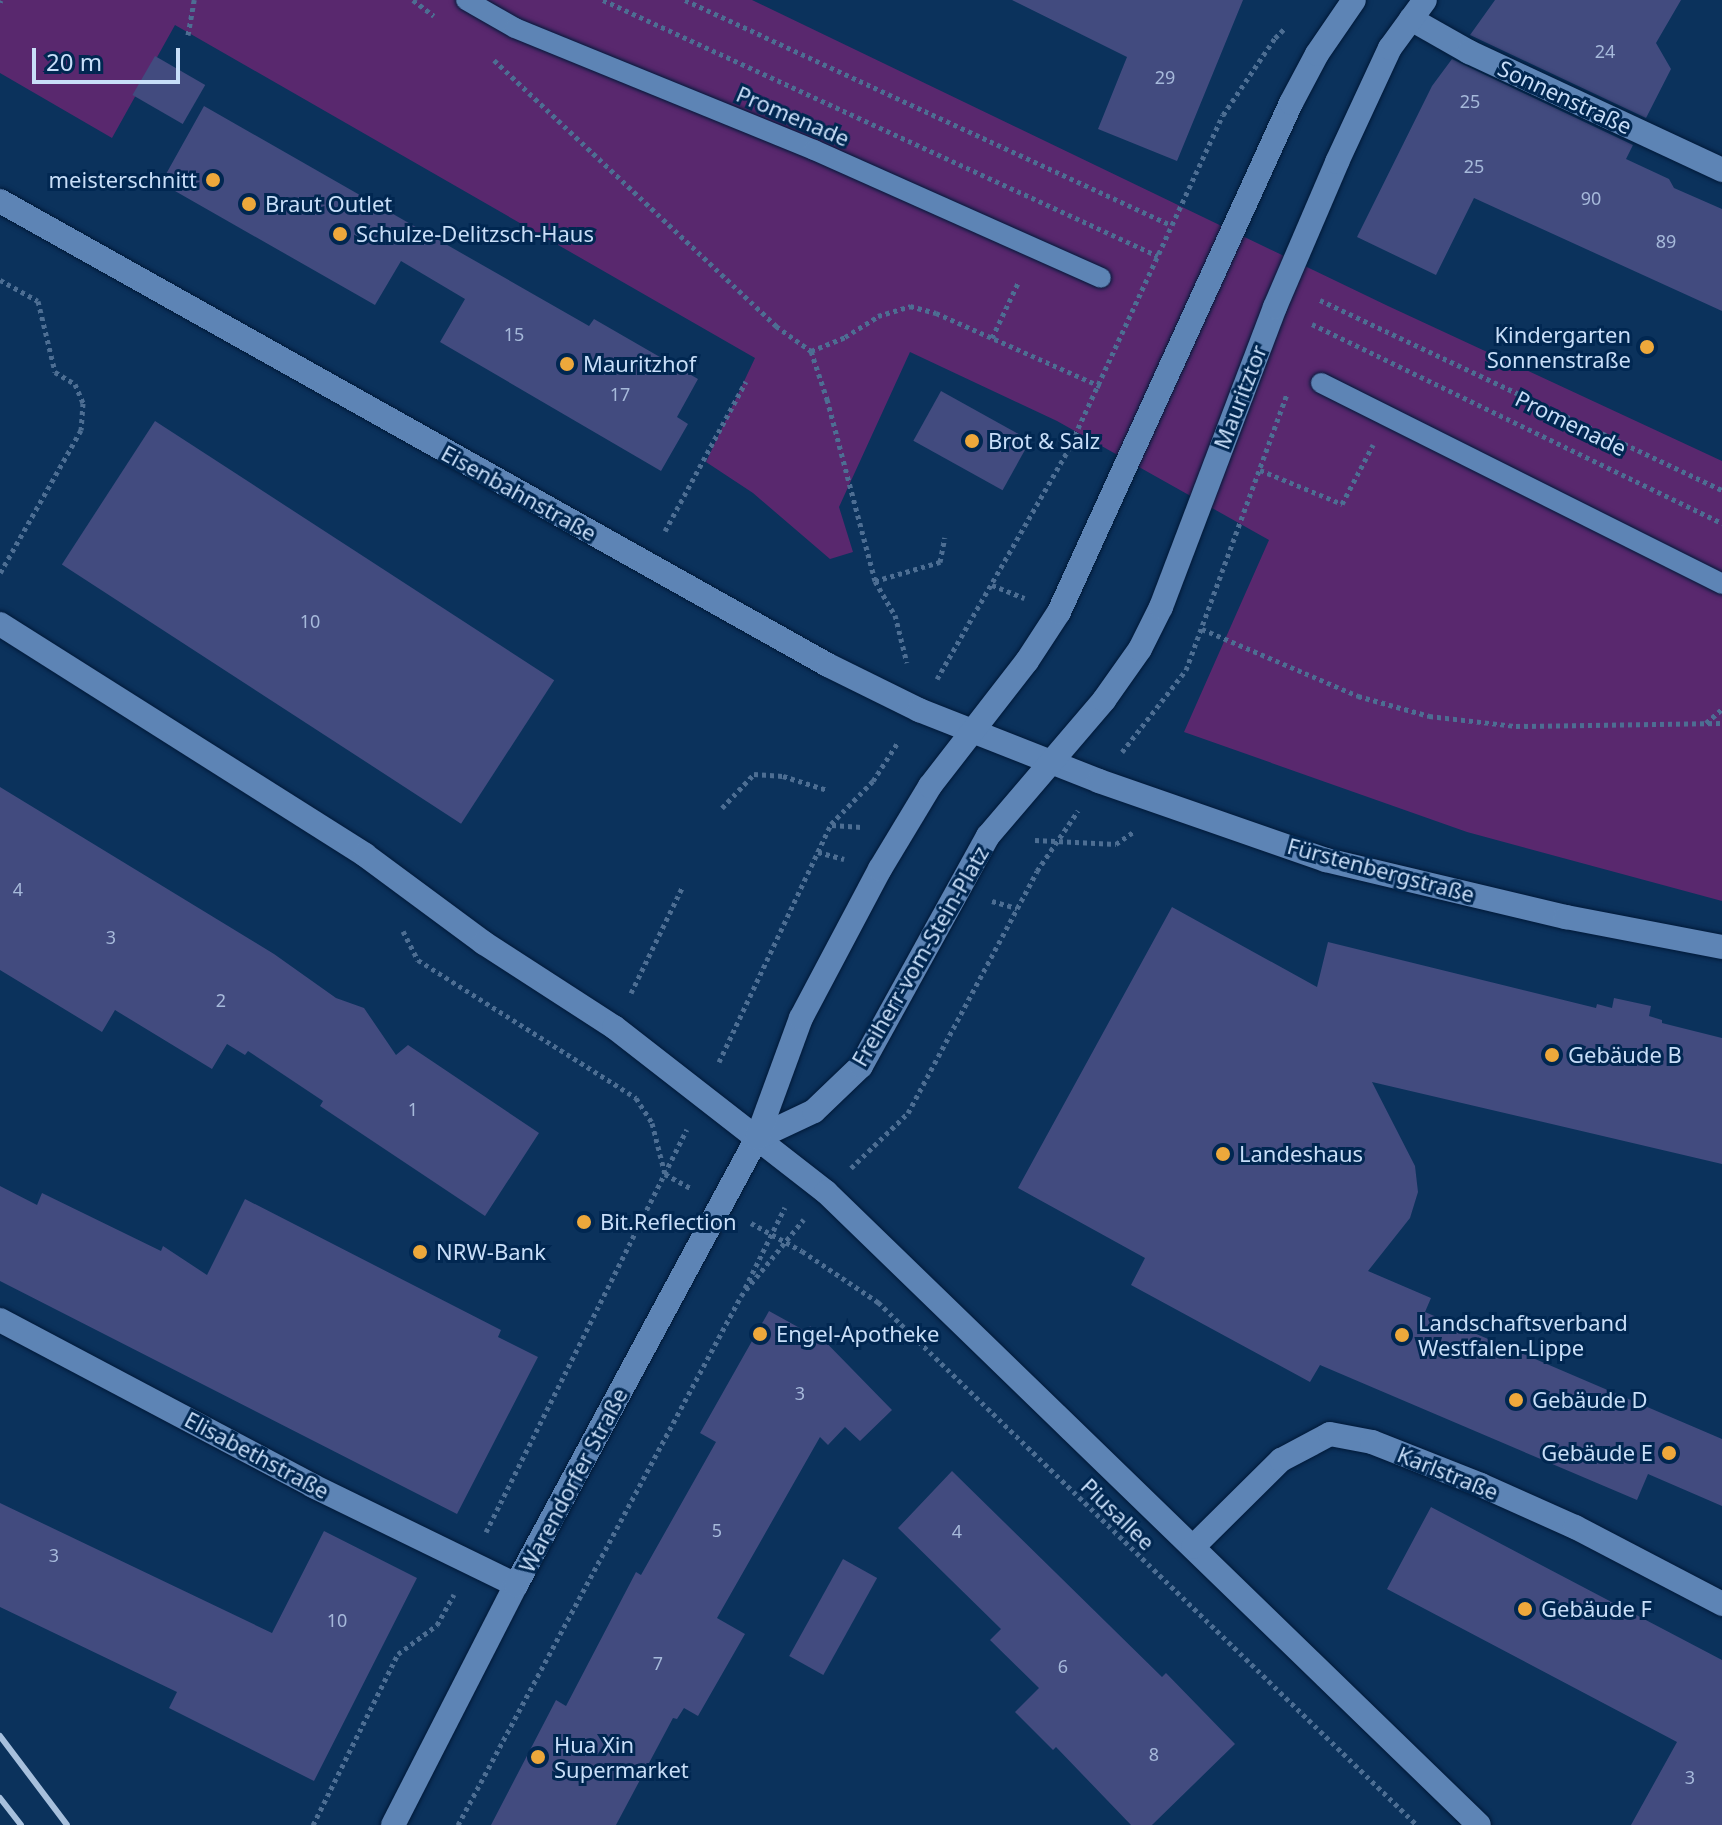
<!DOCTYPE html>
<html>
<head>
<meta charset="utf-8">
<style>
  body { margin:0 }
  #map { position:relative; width:1722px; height:1825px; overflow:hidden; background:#0b325c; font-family:"Noto Sans",sans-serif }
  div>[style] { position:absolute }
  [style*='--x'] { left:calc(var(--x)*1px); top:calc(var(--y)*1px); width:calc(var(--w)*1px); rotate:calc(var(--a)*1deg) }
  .green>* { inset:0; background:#59286e }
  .building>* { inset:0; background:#424b7f; transform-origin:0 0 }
  .path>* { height:5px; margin-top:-2.5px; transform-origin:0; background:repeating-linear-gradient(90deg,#4d6e93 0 4px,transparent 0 8px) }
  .roads { filter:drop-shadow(0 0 2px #001938) drop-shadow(0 0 2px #001938) }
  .lane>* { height:20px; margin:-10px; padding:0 10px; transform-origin:10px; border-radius:10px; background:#5d84b5 }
  .street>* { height:24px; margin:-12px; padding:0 12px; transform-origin:12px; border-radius:12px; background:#5d84b5 }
  .secondary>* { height:24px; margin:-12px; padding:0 12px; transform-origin:12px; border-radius:12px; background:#5d84b5 }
  .rail>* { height:6px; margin:-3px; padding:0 3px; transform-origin:3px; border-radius:3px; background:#a7c0dd }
  .dots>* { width:22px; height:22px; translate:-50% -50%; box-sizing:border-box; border:4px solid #012751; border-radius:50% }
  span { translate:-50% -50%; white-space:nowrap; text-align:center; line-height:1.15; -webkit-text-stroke:6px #012751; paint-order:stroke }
  .number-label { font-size:18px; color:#a6b9da }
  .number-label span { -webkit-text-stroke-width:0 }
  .street-label { font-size:22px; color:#c8def8 }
  .poi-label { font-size:22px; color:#c8def8 }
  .right { translate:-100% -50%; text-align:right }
  .left { translate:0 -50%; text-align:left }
  .scale { position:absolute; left:32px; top:48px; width:148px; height:36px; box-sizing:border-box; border:4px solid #c8def8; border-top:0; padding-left:10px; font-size:24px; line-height:28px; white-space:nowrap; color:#c8def8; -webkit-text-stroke:6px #012751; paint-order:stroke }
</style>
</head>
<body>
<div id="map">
  <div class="green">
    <i style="clip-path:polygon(0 0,752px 0,1388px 306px,1722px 461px,1722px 901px,1467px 832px,1184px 732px,1269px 540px,1057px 421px,910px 352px,839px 507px,853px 552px,830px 559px,753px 493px,706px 462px,755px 358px,175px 25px,112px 138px,0 73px)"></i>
  </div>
  <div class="building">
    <i style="clip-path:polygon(1012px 0,1243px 0,1177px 161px,1098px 129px,1127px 57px)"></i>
    <i style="clip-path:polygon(1495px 0,1681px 0,1656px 43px,1671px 69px,1646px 118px,1470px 35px)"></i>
    <i style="left:155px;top:56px;width:58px;height:45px;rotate:30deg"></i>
    <i style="clip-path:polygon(1452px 59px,1633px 145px,1626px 159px,1669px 179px,1674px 188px,1722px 209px,1722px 311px,1474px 198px,1436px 275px,1357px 237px,1432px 86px)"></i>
    <i style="clip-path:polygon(204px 106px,589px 326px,594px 319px,698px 379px,677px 417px,688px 424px,661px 471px,440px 342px,465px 299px,401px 261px,375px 305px,161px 183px)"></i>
    <i style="left:941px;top:391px;width:102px;height:57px;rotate:29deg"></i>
    <i style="left:155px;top:421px;width:476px;height:171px;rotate:33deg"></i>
    <i style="clip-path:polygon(0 787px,274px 954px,336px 998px,364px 1008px,396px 1055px,408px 1045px,539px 1133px,485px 1216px,320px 1106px,323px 1101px,248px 1051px,245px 1055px,227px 1044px,212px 1069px,115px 1010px,102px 1032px,0 970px)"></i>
    <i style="clip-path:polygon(1172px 907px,1317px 987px,1328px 942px,1596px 1008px,1597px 1004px,1612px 1008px,1614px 998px,1651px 1006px,1649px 1016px,1662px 1020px,1662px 1023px,1722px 1038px,1722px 1164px,1372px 1082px,1415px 1166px,1418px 1192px,1410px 1218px,1368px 1271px,1431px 1298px,1425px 1312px,1722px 1439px,1722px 1506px,1648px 1474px,1637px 1500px,1320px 1365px,1310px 1382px,1131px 1285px,1145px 1258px,1018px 1188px)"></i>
    <i style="clip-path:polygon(0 1186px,37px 1205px,42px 1193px,161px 1251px,163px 1246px,207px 1275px,245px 1199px,501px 1330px,498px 1337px,538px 1357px,457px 1514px,0 1281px)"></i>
    <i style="clip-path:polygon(769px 1311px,807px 1332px,810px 1326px,892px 1410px,860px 1441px,845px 1427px,828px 1445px,820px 1437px,717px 1618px,745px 1634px,698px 1716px,684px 1708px,677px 1719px,673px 1718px,616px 1825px,491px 1825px,556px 1700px,566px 1706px,636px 1572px,641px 1575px,716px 1442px,700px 1433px)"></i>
    <i style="clip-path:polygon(952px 1471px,1162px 1677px,1166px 1673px,1235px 1744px,1152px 1825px,1131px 1825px,1056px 1747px,1053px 1750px,1015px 1712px,1039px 1688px,990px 1640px,1001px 1629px,898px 1528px)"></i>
    <i style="clip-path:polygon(0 1503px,272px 1633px,324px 1531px,417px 1578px,314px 1781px,169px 1708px,177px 1692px,0 1607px)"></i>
    <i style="clip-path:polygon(1431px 1507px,1722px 1660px,1722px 1825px,1631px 1825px,1677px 1742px,1387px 1589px)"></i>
    <i style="left:843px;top:1559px;width:39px;height:111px;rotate:29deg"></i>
  </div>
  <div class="path">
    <i style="--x:413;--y:0;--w:26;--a:37"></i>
    <i style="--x:603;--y:0;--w:611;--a:24.76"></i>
    <i style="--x:685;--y:0;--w:536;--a:24.84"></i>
    <i style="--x:0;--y:2;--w:2;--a:-63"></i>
    <i style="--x:188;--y:35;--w:36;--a:-80"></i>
    <i style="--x:494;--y:60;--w:388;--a:43.3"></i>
    <i style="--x:776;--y:326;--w:43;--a:35.5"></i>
    <i style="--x:811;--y:351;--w:51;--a:71.6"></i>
    <i style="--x:827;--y:399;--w:188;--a:75.2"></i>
    <i style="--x:875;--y:581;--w:39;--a:60"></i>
    <i style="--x:895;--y:615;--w:49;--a:76"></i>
    <i style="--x:0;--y:280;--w:43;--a:28.9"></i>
    <i style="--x:38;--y:301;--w:73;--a:76.5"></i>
    <i style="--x:55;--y:372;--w:23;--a:31"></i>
    <i style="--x:75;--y:384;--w:21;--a:67"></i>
    <i style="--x:83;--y:403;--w:27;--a:94"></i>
    <i style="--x:81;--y:430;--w:164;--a:119.5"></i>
    <i style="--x:1320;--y:300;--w:445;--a:25.3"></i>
    <i style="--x:1312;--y:324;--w:456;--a:25.9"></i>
    <i style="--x:992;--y:338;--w:63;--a:-64.7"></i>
    <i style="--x:811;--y:351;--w:37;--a:-22"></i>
    <i style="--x:845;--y:337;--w:39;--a:-32"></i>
    <i style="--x:878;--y:316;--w:34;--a:-17"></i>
    <i style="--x:910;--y:306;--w:27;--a:15"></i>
    <i style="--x:936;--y:313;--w:180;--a:24"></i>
    <i style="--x:1260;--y:470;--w:89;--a:22.5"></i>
    <i style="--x:1342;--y:504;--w:67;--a:-62.3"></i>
    <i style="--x:665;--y:531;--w:170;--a:-61.6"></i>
    <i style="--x:875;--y:581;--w:68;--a:-16.3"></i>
    <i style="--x:940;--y:562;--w:25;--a:-79"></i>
    <i style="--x:992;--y:585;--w:35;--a:22"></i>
    <i style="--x:1202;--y:629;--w:170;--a:23.2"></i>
    <i style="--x:1358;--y:696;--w:74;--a:15.7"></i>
    <i style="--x:1429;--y:716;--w:88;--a:6.6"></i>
    <i style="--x:1516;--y:726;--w:206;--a:-0.8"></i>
    <i style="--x:937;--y:679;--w:264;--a:-60.2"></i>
    <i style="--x:1068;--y:450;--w:369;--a:-65.2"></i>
    <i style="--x:1223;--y:115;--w:93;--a:-56"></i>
    <i style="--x:1275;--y:38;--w:16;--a:-45"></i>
    <i style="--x:1706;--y:723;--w:21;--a:-41"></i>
    <i style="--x:1122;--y:752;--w:104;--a:-52"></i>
    <i style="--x:1186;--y:670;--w:294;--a:-69.9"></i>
    <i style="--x:722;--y:808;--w:47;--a:-46.7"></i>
    <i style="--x:754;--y:774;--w:29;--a:4"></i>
    <i style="--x:783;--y:776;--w:46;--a:17.7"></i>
    <i style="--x:832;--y:825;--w:30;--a:4"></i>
    <i style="--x:1035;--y:840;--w:81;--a:2.8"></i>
    <i style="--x:1116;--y:844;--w:21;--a:-35"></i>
    <i style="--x:818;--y:852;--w:27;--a:15"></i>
    <i style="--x:992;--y:901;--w:26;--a:16"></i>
    <i style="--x:403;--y:931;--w:33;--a:63"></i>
    <i style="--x:418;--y:960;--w:258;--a:32.3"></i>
    <i style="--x:636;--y:1098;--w:30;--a:57"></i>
    <i style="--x:652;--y:1123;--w:53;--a:75.7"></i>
    <i style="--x:665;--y:1174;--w:29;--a:29"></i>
    <i style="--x:631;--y:993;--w:119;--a:-64.1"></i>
    <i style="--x:719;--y:1062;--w:263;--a:-64.8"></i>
    <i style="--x:831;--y:824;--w:60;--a:-45.7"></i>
    <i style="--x:873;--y:781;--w:46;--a:-57.3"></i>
    <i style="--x:851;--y:1168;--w:79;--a:-44"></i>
    <i style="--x:908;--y:1113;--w:274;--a:-61.9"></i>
    <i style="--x:1037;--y:871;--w:73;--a:-55.7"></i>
    <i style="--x:751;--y:1223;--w:58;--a:28.8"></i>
    <i style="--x:802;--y:1251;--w:92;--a:33.9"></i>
    <i style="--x:878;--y:1302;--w:751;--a:44.14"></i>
    <i style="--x:745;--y:1288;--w:90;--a:-63.7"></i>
    <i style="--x:486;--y:1532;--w:450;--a:-63.5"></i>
    <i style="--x:313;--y:1825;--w:191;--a:-63.6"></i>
    <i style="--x:398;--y:1654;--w:49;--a:-36.6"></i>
    <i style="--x:437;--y:1625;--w:35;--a:-61"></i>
    <i style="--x:458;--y:1825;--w:600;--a:-61.85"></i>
    <i style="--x:741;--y:1296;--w:99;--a:-50.7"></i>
  </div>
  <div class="roads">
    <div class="lane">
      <i style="--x:466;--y:0;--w:56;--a:29.7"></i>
      <i style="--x:515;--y:28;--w:323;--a:22.2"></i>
      <i style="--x:814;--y:150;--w:314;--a:24"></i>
      <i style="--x:1321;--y:383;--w:449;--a:26.6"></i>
    </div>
    <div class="street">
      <i style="--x:1411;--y:19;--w:67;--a:29.6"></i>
      <i style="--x:1469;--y:52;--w:279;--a:25"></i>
      <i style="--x:0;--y:624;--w:432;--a:32.3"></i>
      <i style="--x:365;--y:855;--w:148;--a:36.5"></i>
      <i style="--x:484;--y:943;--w:155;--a:32.9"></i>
      <i style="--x:614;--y:1027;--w:269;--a:37.9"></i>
      <i style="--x:826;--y:1192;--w:909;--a:44.11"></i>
      <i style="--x:0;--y:1320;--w:354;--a:27.9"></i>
      <i style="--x:313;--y:1486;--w:226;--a:26"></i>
      <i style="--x:1193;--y:1547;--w:124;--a:-44.7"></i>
      <i style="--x:1281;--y:1460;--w:55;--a:-28"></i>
      <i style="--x:1330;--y:1434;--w:43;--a:10.8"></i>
      <i style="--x:1372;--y:1442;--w:117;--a:21.5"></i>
      <i style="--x:1481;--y:1485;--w:103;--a:24.1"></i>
      <i style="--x:1575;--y:1527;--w:166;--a:27.6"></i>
    </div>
    <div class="secondary">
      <i style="--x:0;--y:201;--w:949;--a:29.27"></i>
      <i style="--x:828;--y:665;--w:102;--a:26.3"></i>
      <i style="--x:919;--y:710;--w:193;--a:21.5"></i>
      <i style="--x:1099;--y:781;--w:240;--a:19.2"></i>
      <i style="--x:1326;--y:860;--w:247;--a:13.4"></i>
      <i style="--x:1566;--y:917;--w:159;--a:10.9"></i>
      <i style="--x:757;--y:1138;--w:63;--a:-25.3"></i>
      <i style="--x:814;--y:1111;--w:65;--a:-43.8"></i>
      <i style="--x:861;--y:1066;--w:263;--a:-61.1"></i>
      <i style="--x:988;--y:836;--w:179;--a:-49.5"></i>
      <i style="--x:1104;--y:700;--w:62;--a:-54.8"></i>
      <i style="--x:1140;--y:649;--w:47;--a:-63.4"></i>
      <i style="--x:1161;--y:607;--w:321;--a:-69.2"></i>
      <i style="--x:1275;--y:307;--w:158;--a:-66.8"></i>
      <i style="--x:1337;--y:162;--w:126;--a:-65.1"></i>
      <i style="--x:1390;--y:48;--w:59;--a:-53.9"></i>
      <i style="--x:393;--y:1825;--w:270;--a:-62.9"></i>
      <i style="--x:516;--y:1585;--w:508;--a:-61.67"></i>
      <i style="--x:757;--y:1138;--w:128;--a:-69.9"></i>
      <i style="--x:801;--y:1018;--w:169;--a:-62.1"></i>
      <i style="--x:880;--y:869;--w:97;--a:-58.9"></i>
      <i style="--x:930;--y:786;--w:158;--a:-52.2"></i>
      <i style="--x:1027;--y:661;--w:59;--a:-56.9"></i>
      <i style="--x:1059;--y:612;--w:559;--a:-65.5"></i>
      <i style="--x:1291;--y:103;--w:55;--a:-62"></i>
      <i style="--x:1317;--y:54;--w:65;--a:-55.6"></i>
    </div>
  </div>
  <div class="rail">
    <i style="--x:0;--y:1736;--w:111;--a:53"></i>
    <i style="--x:0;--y:1798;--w:34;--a:52"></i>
  </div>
  <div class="dots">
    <i style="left:213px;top:180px;background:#eda83b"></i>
    <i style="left:249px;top:204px;background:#eda83b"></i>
    <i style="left:340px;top:234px;background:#eda83b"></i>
    <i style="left:1647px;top:347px;background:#eda83b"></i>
    <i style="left:567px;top:364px;background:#eda83b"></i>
    <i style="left:972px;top:441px;background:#eda83b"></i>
    <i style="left:1552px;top:1055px;background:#eda83b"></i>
    <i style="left:1223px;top:1154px;background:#eda83b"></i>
    <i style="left:584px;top:1222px;background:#eda83b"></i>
    <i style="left:420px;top:1252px;background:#eda83b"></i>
    <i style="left:760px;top:1334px;background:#eda83b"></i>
    <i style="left:1402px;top:1335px;background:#eda83b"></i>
    <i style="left:1516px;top:1400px;background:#eda83b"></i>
    <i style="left:1669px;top:1453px;background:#eda83b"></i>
    <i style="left:1525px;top:1609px;background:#eda83b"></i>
    <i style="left:538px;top:1757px;background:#eda83b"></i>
  </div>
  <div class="number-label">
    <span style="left:1605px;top:51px">24</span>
    <span style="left:1165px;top:77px">29</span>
    <span style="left:1470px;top:101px">25</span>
    <span style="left:1474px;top:166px">25</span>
    <span style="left:1591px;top:198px">90</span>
    <span style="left:1666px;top:241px">89</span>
    <span style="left:514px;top:334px">15</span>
    <span style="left:620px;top:394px">17</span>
    <span style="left:310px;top:621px">10</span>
    <span style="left:18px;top:889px">4</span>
    <span style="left:111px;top:937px">3</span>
    <span style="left:221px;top:1000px">2</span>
    <span style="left:413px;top:1109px">1</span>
    <span style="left:800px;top:1393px">3</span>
    <span style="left:717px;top:1530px">5</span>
    <span style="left:957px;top:1531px">4</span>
    <span style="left:54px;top:1555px">3</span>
    <span style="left:337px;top:1620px">10</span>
    <span style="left:658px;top:1663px">7</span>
    <span style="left:1063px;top:1666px">6</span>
    <span style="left:1154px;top:1754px">8</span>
    <span style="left:1690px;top:1777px">3</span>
  </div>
  <div class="street-label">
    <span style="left:1565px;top:97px;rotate:25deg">Sonnenstraße</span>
    <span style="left:793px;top:116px;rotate:23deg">Promenade</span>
    <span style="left:1240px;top:397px;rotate:-69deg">Mauritztor</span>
    <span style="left:1571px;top:423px;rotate:26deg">Promenade</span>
    <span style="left:519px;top:493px;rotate:29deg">Eisenbahnstraße</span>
    <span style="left:1381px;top:870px;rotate:15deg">Fürstenbergstraße</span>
    <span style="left:920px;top:956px;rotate:-60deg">Freiherr-vom-Stein-Platz</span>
    <span style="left:257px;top:1455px;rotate:28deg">Elisabethstraße</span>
    <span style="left:1448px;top:1473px;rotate:22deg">Karlstraße</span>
    <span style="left:573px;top:1480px;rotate:-62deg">Warendorfer Straße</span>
    <span style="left:1118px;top:1514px;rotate:44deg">Piusallee</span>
  </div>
  <div class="poi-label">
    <span class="right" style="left:197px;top:180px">meisterschnitt</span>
    <span class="left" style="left:265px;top:204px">Braut Outlet</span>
    <span class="left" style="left:356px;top:234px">Schulze-Delitzsch-Haus</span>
    <span class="right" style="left:1631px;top:347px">Kindergarten<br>Sonnenstraße</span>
    <span class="left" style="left:583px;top:364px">Mauritzhof</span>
    <span class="left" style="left:988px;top:441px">Brot &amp; Salz</span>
    <span class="left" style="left:1568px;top:1055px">Gebäude B</span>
    <span class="left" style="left:1239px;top:1154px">Landeshaus</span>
    <span class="left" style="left:600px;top:1222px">Bit.Reflection</span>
    <span class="left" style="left:436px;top:1252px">NRW-Bank</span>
    <span class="left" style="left:1418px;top:1335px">Landschaftsverband<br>Westfalen-Lippe</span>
    <span class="left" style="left:776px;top:1334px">Engel-Apotheke</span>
    <span class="left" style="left:1532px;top:1400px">Gebäude D</span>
    <span class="right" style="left:1653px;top:1453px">Gebäude E</span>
    <span class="left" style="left:1541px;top:1609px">Gebäude F</span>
    <span class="left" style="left:554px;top:1757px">Hua Xin<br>Supermarket</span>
  </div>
  <div class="scale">20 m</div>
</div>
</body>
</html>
